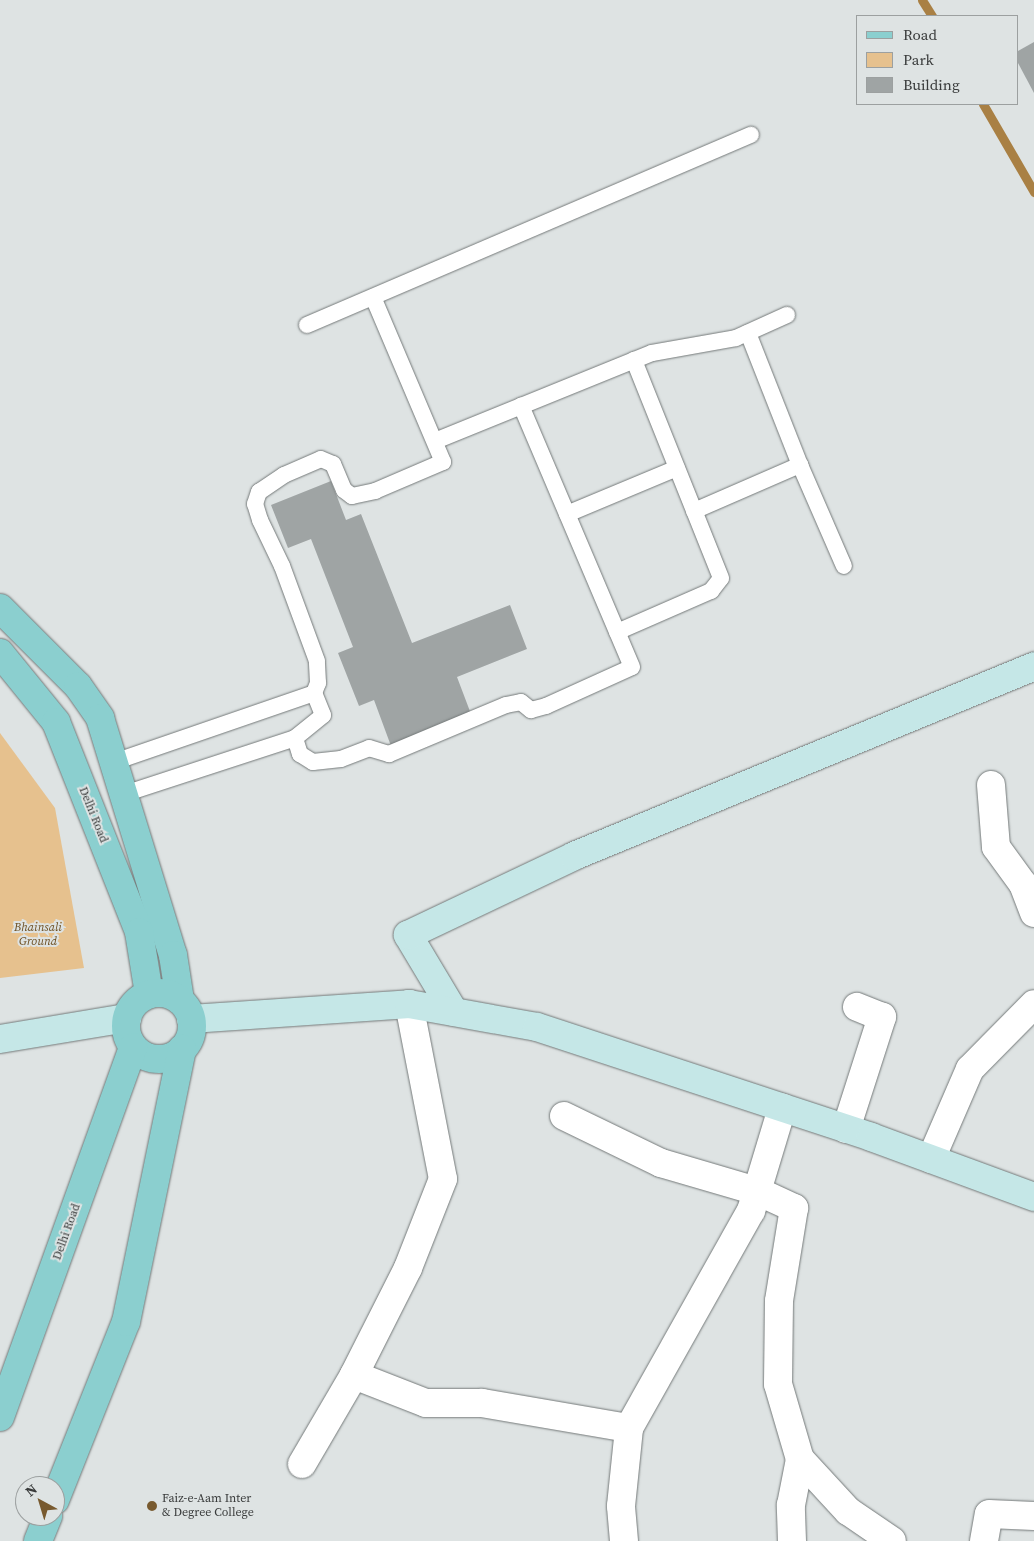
<!DOCTYPE html>
<html>
<head>
<meta charset="utf-8">
<style>
  body { margin:0 }
  #map { position:relative; width:1034px; height:1541px; overflow:hidden; background:#dee3e3; font-family:"Source Serif 4",serif }
  div>[style] { position:absolute }
  [style*='--x'] { left:calc(var(--x)*1px); top:calc(var(--y)*1px); width:calc(var(--w)*1px); rotate:calc(var(--a)*1deg) }
  .green>* { inset:0; background:#e6c18e }
  .stream>* { height:9px; margin:-4.5px; padding:0 4.5px; transform-origin:4.5px; border-radius:4.5px; background:#a98044 }
  .building>* { inset:0; background:#9fa4a4 }
  .roads { filter:drop-shadow(0 0 1px #747979) drop-shadow(0 0 1px #747979) }
  .lane>* { height:16px; margin:-8px; padding:0 8px; transform-origin:8px; border-radius:8px; background:#fff }
  .street>* { height:28px; margin:-14px; padding:0 14px; transform-origin:14px; border-radius:14px; background:#fff }
  .secondary>* { height:28px; margin:-14px; padding:0 14px; transform-origin:14px; border-radius:14px; background:#c5e7e7 }
  .primary>* { height:28px; margin:-14px; padding:0 14px; transform-origin:14px; border-radius:14px; background:#8bcfcf }
  .primary>.ring { margin:-14px; padding:0; box-sizing:content-box; background:none; border:28px solid #8bcfcf; border-radius:50% }
  .dots>* { width:14px; height:14px; translate:-50% -50%; box-sizing:border-box; border:2px solid #dee3e3; border-radius:50% }
  span { translate:-50% -50%; white-space:nowrap; text-align:center; line-height:1.15; -webkit-text-stroke:4px #dee3e3; paint-order:stroke }
  .street-label { font-size:12px; color:#393b3b }
  .park-label { font-size:12px; color:#6c4e21; font-style:italic }
  .poi-label { font-size:12px; color:#393b3b }
  .left { translate:0 -50%; text-align:left }
  .legend { position:absolute; left:856px; top:15px; width:162px; height:90px; box-sizing:border-box; background:#dee3e3; border:1px solid #9ca0a0; margin:0; padding:6px 9px; list-style:none; font-size:15px; color:#393b3b }
  .legend li { display:flex; align-items:center; gap:10px; height:25px }
  .legend b { width:25px; border:1px solid #9ca0a0 }
  .north { position:absolute; left:15px; top:1476px; width:50px; height:50px; box-sizing:border-box; background:#dee3e3; border:1px solid #9ca0a0; border-radius:50%; rotate:321deg; font-size:14px; font-weight:700; line-height:20px; text-align:center; color:#393b3b }
  .north::after { content:''; display:block; margin:auto; width:18px; height:22px; background:#785a2f; clip-path:polygon(50% 0,100% 100%,50% 72%,0 100%) }
</style>
</head>
<body>
<div id="map">
  <div class="green">
    <i style="clip-path:polygon(0 733px,55px 808px,84px 968px,0 978px)"></i>
  </div>
  <div class="stream">
    <i style="--x:922;--y:0;--w:19;--a:58"></i>
    <i style="--x:983;--y:104;--w:102;--a:59.9"></i>
  </div>
  <div class="building">
    <i style="clip-path:polygon(1034px 42px,1034px 93px,1018px 63px,1018px 51px)"></i>
    <i style="clip-path:polygon(331px 481px,346px 520px,361px 514px,412px 643px,510px 605px,527px 649px,457px 677px,471px 714px,391px 746px,374px 700px,359px 706px,338px 653px,353px 647px,311px 539px,288px 548px,271px 505px)"></i>
  </div>
  <div class="roads">
    <div class="lane">
      <i style="--x:307;--y:325;--w:483;--a:-23.2"></i>
      <i style="--x:435;--y:441;--w:234;--a:-22.1"></i>
      <i style="--x:652;--y:353;--w:85;--a:-10.1"></i>
      <i style="--x:736;--y:338;--w:56;--a:-24.3"></i>
      <i style="--x:800;--y:465;--w:110;--a:66.5"></i>
      <i style="--x:694;--y:511;--w:116;--a:-23.5"></i>
      <i style="--x:800;--y:465;--w:142;--a:-111.5"></i>
      <i style="--x:567;--y:514;--w:119;--a:-22.7"></i>
      <i style="--x:617;--y:632;--w:103;--a:-23.6"></i>
      <i style="--x:711;--y:591;--w:16;--a:-52"></i>
      <i style="--x:721;--y:578;--w:235;--a:-111.8"></i>
      <i style="--x:295;--y:738;--w:17;--a:73"></i>
      <i style="--x:300;--y:754;--w:15;--a:32"></i>
      <i style="--x:313;--y:762;--w:28;--a:-6"></i>
      <i style="--x:341;--y:759;--w:30;--a:-21"></i>
      <i style="--x:369;--y:748;--w:21;--a:17"></i>
      <i style="--x:389;--y:754;--w:127;--a:-22.7"></i>
      <i style="--x:506;--y:705;--w:15;--a:-11"></i>
      <i style="--x:521;--y:702;--w:13;--a:39"></i>
      <i style="--x:531;--y:710;--w:16;--a:-15"></i>
      <i style="--x:546;--y:706;--w:94;--a:-24.4"></i>
      <i style="--x:632;--y:667;--w:284;--a:-113"></i>
      <i style="--x:114;--y:762;--w:212;--a:-19"></i>
      <i style="--x:314;--y:693;--w:11;--a:-68"></i>
      <i style="--x:318;--y:683;--w:22;--a:-93"></i>
      <i style="--x:317;--y:661;--w:101;--a:-110.2"></i>
      <i style="--x:282;--y:566;--w:51;--a:-115.6"></i>
      <i style="--x:260;--y:520;--w:17;--a:-107"></i>
      <i style="--x:255;--y:504;--w:13;--a:-72"></i>
      <i style="--x:259;--y:492;--w:30;--a:-34"></i>
      <i style="--x:284;--y:475;--w:40;--a:-23.4"></i>
      <i style="--x:321;--y:459;--w:13;--a:23"></i>
      <i style="--x:333;--y:464;--w:28;--a:67"></i>
      <i style="--x:344;--y:490;--w:10;--a:37"></i>
      <i style="--x:352;--y:496;--w:24;--a:-12"></i>
      <i style="--x:375;--y:491;--w:74;--a:-23.1"></i>
      <i style="--x:443;--y:462;--w:179;--a:-113"></i>
      <i style="--x:124;--y:794;--w:180;--a:-18.1"></i>
      <i style="--x:295;--y:738;--w:36;--a:-39"></i>
      <i style="--x:323;--y:715;--w:24;--a:-112"></i>
    </div>
    <div class="street">
      <i style="--x:991;--y:785;--w:62;--a:85.4"></i>
      <i style="--x:996;--y:847;--w:46;--a:53.9"></i>
      <i style="--x:1023;--y:884;--w:31;--a:69"></i>
      <i style="--x:409;--y:1004;--w:178;--a:79"></i>
      <i style="--x:443;--y:1179;--w:96;--a:111.5"></i>
      <i style="--x:408;--y:1268;--w:120;--a:116.8"></i>
      <i style="--x:354;--y:1375;--w:77;--a:21.3"></i>
      <i style="--x:426;--y:1403;--w:56;--a:0"></i>
      <i style="--x:482;--y:1403;--w:149;--a:9.7"></i>
      <i style="--x:564;--y:1116;--w:108;--a:25.9"></i>
      <i style="--x:661;--y:1163;--w:100;--a:16.3"></i>
      <i style="--x:757;--y:1191;--w:41;--a:24.7"></i>
      <i style="--x:794;--y:1208;--w:94;--a:99.2"></i>
      <i style="--x:779;--y:1301;--w:83;--a:90.7"></i>
      <i style="--x:778;--y:1384;--w:78;--a:73.7"></i>
      <i style="--x:800;--y:1459;--w:71;--a:47.3"></i>
      <i style="--x:848;--y:1511;--w:53;--a:34.3"></i>
      <i style="--x:846;--y:1129;--w:118;--a:-72.2"></i>
      <i style="--x:882;--y:1017;--w:27;--a:-158"></i>
      <i style="--x:931;--y:1159;--w:98;--a:-66.6"></i>
      <i style="--x:970;--y:1069;--w:91;--a:-45.4"></i>
      <i style="--x:302;--y:1464;--w:103;--a:-59.7"></i>
      <i style="--x:624;--y:1541;--w:35;--a:-95"></i>
      <i style="--x:621;--y:1506;--w:78;--a:-84.1"></i>
      <i style="--x:629;--y:1428;--w:249;--a:-60.7"></i>
      <i style="--x:751;--y:1211;--w:108;--a:-73.2"></i>
      <i style="--x:792;--y:1541;--w:36;--a:-92"></i>
      <i style="--x:791;--y:1505;--w:47;--a:-78.9"></i>
      <i style="--x:984;--y:1541;--w:27;--a:-80"></i>
      <i style="--x:989;--y:1514;--w:45;--a:2.5"></i>
    </div>
    <div class="secondary">
      <i style="--x:454;--y:1012;--w:90;--a:-120.9"></i>
      <i style="--x:408;--y:935;--w:184;--a:-25.4"></i>
      <i style="--x:574;--y:856;--w:498;--a:-22.4"></i>
      <i style="--x:191;--y:1019;--w:219;--a:-3.9"></i>
      <i style="--x:409;--y:1004;--w:130;--a:10.2"></i>
      <i style="--x:537;--y:1027;--w:352;--a:18.2"></i>
      <i style="--x:871;--y:1137;--w:174;--a:20.2"></i>
      <i style="--x:0;--y:1039;--w:129;--a:-9.4"></i>
    </div>
    <div class="primary">
      <i style="--x:0;--y:608;--w:110;--a:45"></i>
      <i style="--x:78;--y:686;--w:39;--a:55"></i>
      <i style="--x:100;--y:718;--w:248;--a:72.9"></i>
      <i style="--x:173;--y:955;--w:46;--a:81.2"></i>
      <i style="--x:0;--y:653;--w:89;--a:50.9"></i>
      <i style="--x:56;--y:722;--w:226;--a:68.4"></i>
      <i style="--x:139;--y:932;--w:63;--a:80.8"></i>
      <i class="ring" style="left:126px;top:993px;width:38px;height:38px"></i>
      <i style="--x:0;--y:1417;--w:393;--a:-70.2"></i>
      <i style="--x:55;--y:1500;--w:192;--a:-68.3"></i>
      <i style="--x:126;--y:1322;--w:279;--a:-78.4"></i>
      <i style="--x:38;--y:1541;--w:27;--a:-68"></i>
    </div>
  </div>
  <div class="dots">
    <i style="left:152px;top:1506px;background:#785a2f"></i>
  </div>
  <div class="street-label">
    <span style="left:93px;top:815px;rotate:68deg">Delhi Road</span>
    <span style="left:67px;top:1232px;rotate:-70deg">Delhi Road</span>
  </div>
  <div class="park-label">
    <span style="left:38px;top:935px">Bhainsali<br>Ground</span>
  </div>
  <div class="poi-label">
    <span class="left" style="left:162px;top:1506px">Faiz-e-Aam Inter<br>&amp; Degree College</span>
  </div>
  <ul class="legend">
  <li><b style="height:6px;background:#8bcfcf"></b>Road</li>
  <li><b style="height:14px;background:#e6c18e"></b>Park</li>
  <li><b style="height:14px;background:#9fa4a4"></b>Building</li>
  </ul>
  <div class="north">N</div>
</div>
</body>
</html>
